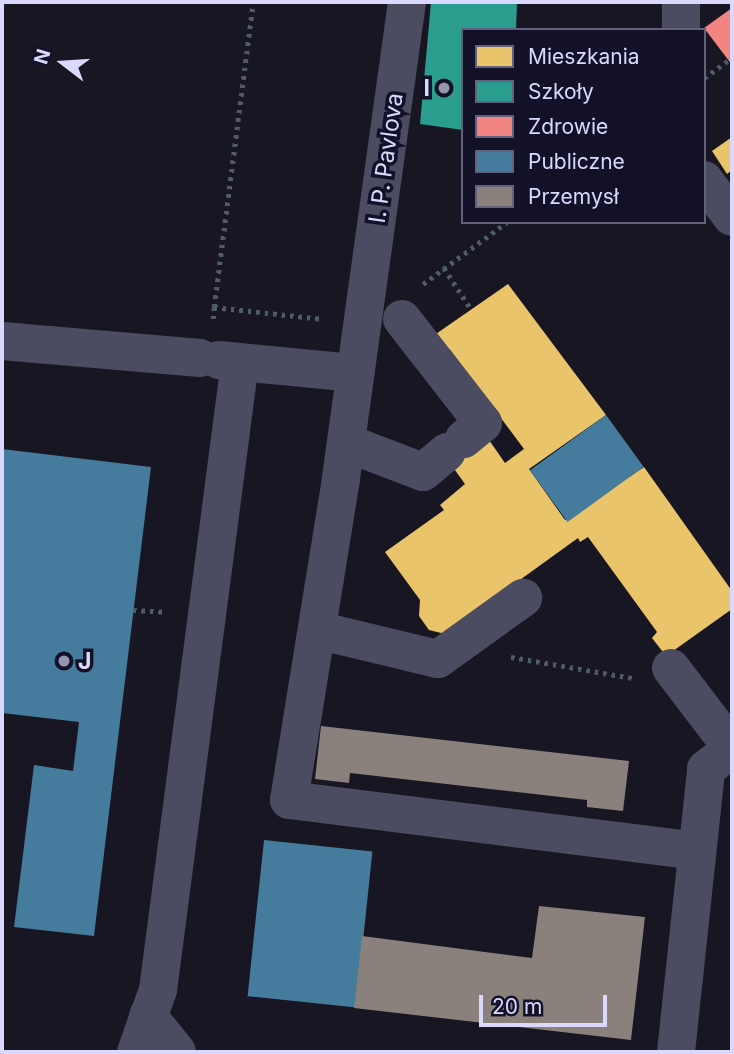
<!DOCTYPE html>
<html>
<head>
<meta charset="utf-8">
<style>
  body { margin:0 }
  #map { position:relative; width:734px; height:1054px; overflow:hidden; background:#171622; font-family:Inter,sans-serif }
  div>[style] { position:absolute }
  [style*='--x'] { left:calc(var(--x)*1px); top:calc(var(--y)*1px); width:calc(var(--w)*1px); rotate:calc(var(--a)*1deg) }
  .homes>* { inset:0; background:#e9c46a }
  .schools>* { inset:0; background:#2a9d8f }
  .health>* { inset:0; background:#f28482 }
  .public>* { inset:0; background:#457b9d; transform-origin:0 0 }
  .industry>* { inset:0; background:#8a817c }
  .path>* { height:4.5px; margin-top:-2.25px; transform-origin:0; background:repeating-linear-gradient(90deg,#4d5c68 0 3.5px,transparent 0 8.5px) }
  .minor>* { height:38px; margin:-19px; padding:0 19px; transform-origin:19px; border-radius:19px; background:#4b4c62 }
  .dots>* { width:19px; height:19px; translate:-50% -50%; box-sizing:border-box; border:4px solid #131127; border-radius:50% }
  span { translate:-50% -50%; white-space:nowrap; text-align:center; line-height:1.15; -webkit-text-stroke:7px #131127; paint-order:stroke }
  .poi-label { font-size:23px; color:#dad8fd; font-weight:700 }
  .right { translate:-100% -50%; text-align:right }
  .left { translate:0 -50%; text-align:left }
  .street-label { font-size:23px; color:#dad8fd }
  .frame { position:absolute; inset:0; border:4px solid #dad8fd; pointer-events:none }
  .legend { position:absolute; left:461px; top:28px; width:245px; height:196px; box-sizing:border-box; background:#131127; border:2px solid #63617d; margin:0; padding:9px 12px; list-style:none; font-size:21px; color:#dad8fd }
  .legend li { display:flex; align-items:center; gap:14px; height:35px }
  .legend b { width:35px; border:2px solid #63617d }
  .north { position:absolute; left:28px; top:28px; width:70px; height:70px; -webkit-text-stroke:5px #131127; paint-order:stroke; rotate:287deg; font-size:19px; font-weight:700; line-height:28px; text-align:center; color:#dad8fd }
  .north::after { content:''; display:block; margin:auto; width:24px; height:32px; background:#dad8fd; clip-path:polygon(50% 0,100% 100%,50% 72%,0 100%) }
  .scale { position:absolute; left:479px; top:995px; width:128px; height:32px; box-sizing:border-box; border:4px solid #dad8fd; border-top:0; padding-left:9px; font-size:21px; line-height:24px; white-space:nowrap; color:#dad8fd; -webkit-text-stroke:5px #131127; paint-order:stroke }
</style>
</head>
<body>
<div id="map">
  <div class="homes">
    <i style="clip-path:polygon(732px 137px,732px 170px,727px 174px,712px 151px)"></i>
    <i style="clip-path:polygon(508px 284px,606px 415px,529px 469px,565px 520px,644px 467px,732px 591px,732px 609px,666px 656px,652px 638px,657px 632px,588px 537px,580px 542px,578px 538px,445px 634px,429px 630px,419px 616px,420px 600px,385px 552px,444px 510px,440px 505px,465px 484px,452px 466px,489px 440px,505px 463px,524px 449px,451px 351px,433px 336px)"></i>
  </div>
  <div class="schools">
    <i style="clip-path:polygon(431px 2px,517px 2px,516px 30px,463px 30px,463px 130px,420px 124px)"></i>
  </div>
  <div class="health">
    <i style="clip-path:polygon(732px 8px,732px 65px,704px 28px)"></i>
  </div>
  <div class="public">
    <i style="left:606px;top:415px;width:64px;height:94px;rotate:54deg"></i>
    <i style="clip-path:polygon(2px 449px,151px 467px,94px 936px,14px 927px,34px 765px,73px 771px,79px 722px,2px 713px)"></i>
    <i style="left:264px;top:840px;width:109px;height:157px;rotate:6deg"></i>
  </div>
  <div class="industry">
    <i style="clip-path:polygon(321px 726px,629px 761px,623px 811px,587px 807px,587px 800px,350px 773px,349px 783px,315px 779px)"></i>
    <i style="clip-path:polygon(539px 906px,645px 917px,631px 1040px,354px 1008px,362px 936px,532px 958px)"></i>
  </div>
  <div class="path">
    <i style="--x:704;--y:78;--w:31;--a:-36"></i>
    <i style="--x:444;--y:268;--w:49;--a:56.6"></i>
    <i style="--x:423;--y:284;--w:104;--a:-36.4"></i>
    <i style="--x:214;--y:307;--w:307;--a:-82.7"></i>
    <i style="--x:213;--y:319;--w:12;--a:-85"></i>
    <i style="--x:214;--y:307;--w:110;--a:6.3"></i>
    <i style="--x:133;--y:610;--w:33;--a:3"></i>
    <i style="--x:511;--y:657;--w:124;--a:9.8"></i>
  </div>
  <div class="minor">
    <i style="--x:407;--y:2;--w:482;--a:97.9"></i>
    <i style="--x:341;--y:479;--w:325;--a:99.2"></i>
    <i style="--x:289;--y:800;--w:411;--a:7.1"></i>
    <i style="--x:681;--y:30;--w:28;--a:-90"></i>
    <i style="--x:704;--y:180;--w:46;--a:52.9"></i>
    <i style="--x:402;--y:319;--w:132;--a:52.1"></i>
    <i style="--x:483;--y:423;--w:25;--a:140"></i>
    <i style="--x:2;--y:341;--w:199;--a:4.9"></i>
    <i style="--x:219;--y:360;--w:137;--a:5.5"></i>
    <i style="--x:347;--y:443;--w:81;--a:20.9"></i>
    <i style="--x:423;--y:472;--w:31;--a:-40"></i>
    <i style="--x:317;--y:630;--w:124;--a:13.5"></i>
    <i style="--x:438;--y:659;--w:105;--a:-35.7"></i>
    <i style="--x:671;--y:668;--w:101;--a:52.7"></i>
    <i style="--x:148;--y:1016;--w:46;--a:51.1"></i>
    <i style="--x:136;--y:1052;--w:66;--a:-70.5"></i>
    <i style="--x:158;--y:990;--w:633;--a:-82.56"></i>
    <i style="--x:676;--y:1052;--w:285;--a:-83.9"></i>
    <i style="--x:706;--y:769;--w:33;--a:-38"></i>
  </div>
  <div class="dots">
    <i style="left:444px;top:88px;background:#9694b0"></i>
    <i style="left:64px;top:661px;background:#9694b0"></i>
  </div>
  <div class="poi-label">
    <span class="right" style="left:430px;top:88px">I</span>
    <span class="left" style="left:78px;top:661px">J</span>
  </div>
  <div class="street-label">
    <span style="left:386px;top:158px;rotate:-82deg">I. P. Pavlova</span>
  </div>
  <div class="frame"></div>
  <ul class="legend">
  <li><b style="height:19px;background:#e9c46a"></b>Mieszkania</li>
  <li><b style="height:19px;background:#2a9d8f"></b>Szkoły</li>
  <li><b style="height:19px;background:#f28482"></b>Zdrowie</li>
  <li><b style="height:19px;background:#457b9d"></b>Publiczne</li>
  <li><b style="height:19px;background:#8a817c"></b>Przemysł</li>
  </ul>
  <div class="north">N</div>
  <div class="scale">20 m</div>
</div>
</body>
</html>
